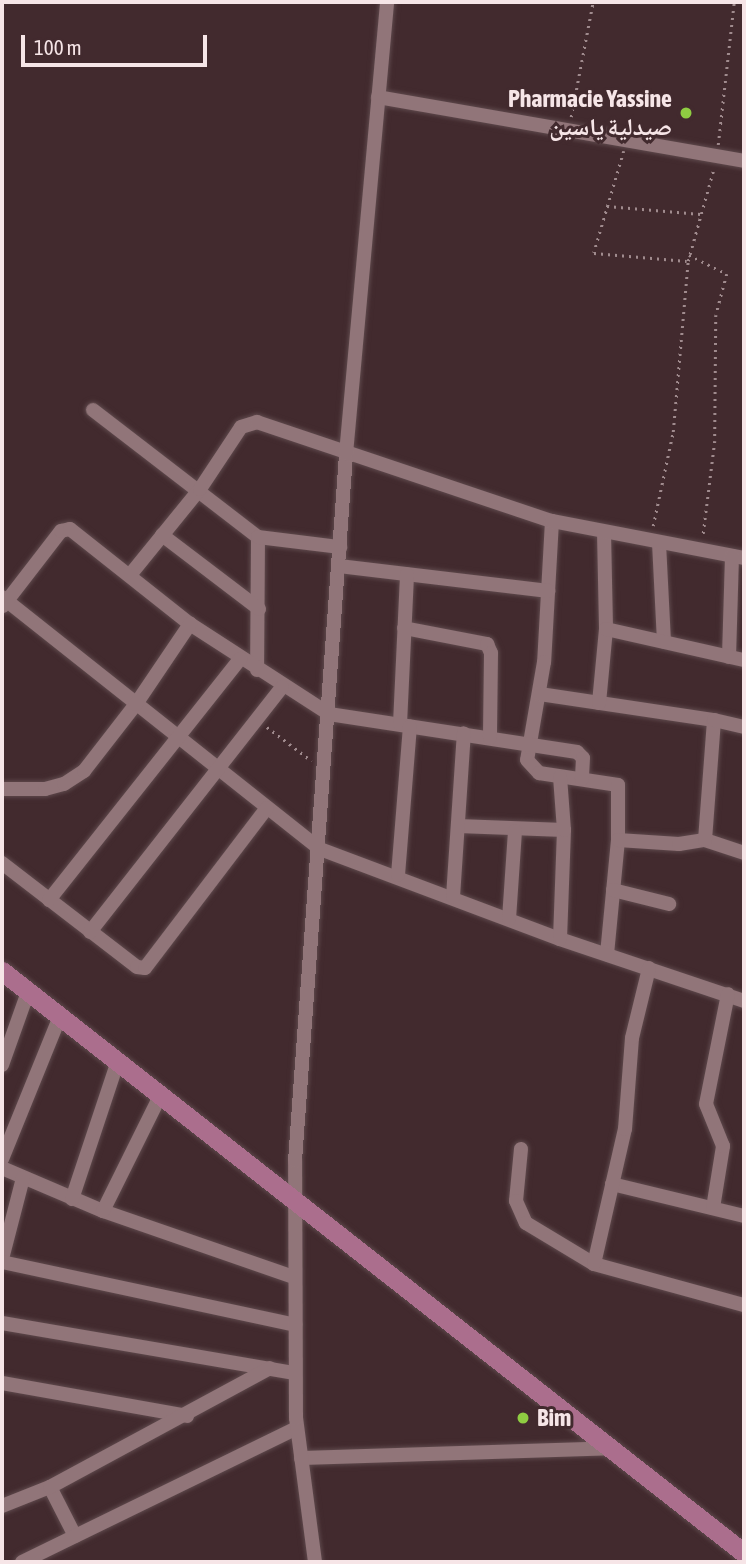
<!DOCTYPE html>
<html>
<head>
<meta charset="utf-8">
<style>
  body { margin:0 }
  #map { position:relative; width:746px; height:1564px; overflow:hidden; background:#422a2e; font-family:"Asap Condensed","Noto Naskh Arabic",sans-serif }
  div>[style] { position:absolute }
  [style*='--x'] { left:calc(var(--x)*1px); top:calc(var(--y)*1px); width:calc(var(--w)*1px); rotate:calc(var(--a)*1deg) }
  .path>* { height:2.5px; margin-top:-1.25px; transform-origin:0; background:repeating-linear-gradient(90deg,#a08b8e 0 2px,transparent 0 7px) }
  .roads { filter:drop-shadow(0 0 2px #5e494c) drop-shadow(0 0 2px #5e494c) }
  .minor>* { height:14px; margin:-7px; padding:0 7px; transform-origin:7px; border-radius:7px; background:#917579 }
  .major>* { height:19px; margin:-9.5px; padding:0 9.5px; transform-origin:9.5px; border-radius:9.5px; background:#ab6e8d }
  .dots>* { width:19px; height:19px; translate:-50% -50%; box-sizing:border-box; border:4px solid #422a2e; border-radius:50% }
  span { translate:-50% -50%; white-space:nowrap; text-align:center; line-height:1.15; -webkit-text-stroke:6px #422a2e; paint-order:stroke }
  .poi-label { font-size:24px; color:#f6e5e7; font-weight:700 }
  .right { translate:-100% -50%; text-align:right }
  .left { translate:0 -50%; text-align:left }
  .frame { position:absolute; inset:0; border:4px solid #f6e5e7; pointer-events:none }
  .scale { position:absolute; left:21px; top:35px; width:186px; height:32px; box-sizing:border-box; border:4px solid #f6e5e7; border-top:0; padding-left:9px; font-size:21px; line-height:24px; white-space:nowrap; color:#f6e5e7; -webkit-text-stroke:5px #422a2e; paint-order:stroke }
</style>
</head>
<body>
<div id="map">
  <div class="path">
    <i style="--x:571;--y:117;--w:117;--a:-79.2"></i>
    <i style="--x:718;--y:145;--w:144;--a:-83.6"></i>
    <i style="--x:624;--y:151;--w:106;--a:106.4"></i>
    <i style="--x:594;--y:253;--w:93;--a:4.9"></i>
    <i style="--x:607;--y:206;--w:94;--a:4.9"></i>
    <i style="--x:689;--y:255;--w:42;--a:26.6"></i>
    <i style="--x:727;--y:274;--w:42;--a:105"></i>
    <i style="--x:716;--y:315;--w:126;--a:90.5"></i>
    <i style="--x:715;--y:441;--w:97;--a:97.1"></i>
    <i style="--x:653;--y:526;--w:96;--a:-78"></i>
    <i style="--x:673;--y:432;--w:172;--a:-85"></i>
    <i style="--x:688;--y:261;--w:97;--a:-74.4"></i>
    <i style="--x:267;--y:727;--w:56;--a:37.1"></i>
  </div>
  <div class="roads">
    <div class="minor">
      <i style="--x:378;--y:97;--w:372;--a:9.9"></i>
      <i style="--x:93;--y:410;--w:208;--a:37.6"></i>
      <i style="--x:258;--y:537;--w:133;--a:90.4"></i>
      <i style="--x:552;--y:521;--w:141;--a:93.2"></i>
      <i style="--x:544;--y:662;--w:99;--a:99.8"></i>
      <i style="--x:527;--y:760;--w:18;--a:47"></i>
      <i style="--x:539;--y:773;--w:80;--a:8.6"></i>
      <i style="--x:618;--y:785;--w:55;--a:90"></i>
      <i style="--x:618;--y:840;--w:115;--a:95.5"></i>
      <i style="--x:604;--y:532;--w:97;--a:88.8"></i>
      <i style="--x:162;--y:535;--w:122;--a:37.3"></i>
      <i style="--x:258;--y:537;--w:83;--a:7"></i>
      <i style="--x:659;--y:543;--w:99;--a:87.1"></i>
      <i style="--x:339;--y:566;--w:211;--a:6.8"></i>
      <i style="--x:130;--y:575;--w:111;--a:-50.9"></i>
      <i style="--x:200;--y:489;--w:74;--a:-56.5"></i>
      <i style="--x:241;--y:427;--w:17;--a:-17"></i>
      <i style="--x:257;--y:422;--w:311;--a:18.6"></i>
      <i style="--x:552;--y:521;--w:196;--a:10.9"></i>
      <i style="--x:2;--y:597;--w:406;--a:38.4"></i>
      <i style="--x:320;--y:849;--w:256;--a:20.6"></i>
      <i style="--x:560;--y:939;--w:194;--a:18.6"></i>
      <i style="--x:3;--y:606;--w:95;--a:-52.3"></i>
      <i style="--x:61;--y:531;--w:9;--a:-13"></i>
      <i style="--x:70;--y:529;--w:153;--a:38.4"></i>
      <i style="--x:190;--y:624;--w:166;--a:32.9"></i>
      <i style="--x:329;--y:714;--w:251;--a:8.7"></i>
      <i style="--x:577;--y:752;--w:8;--a:45"></i>
      <i style="--x:583;--y:758;--w:21;--a:93"></i>
      <i style="--x:404;--y:628;--w:85;--a:10.9"></i>
      <i style="--x:487;--y:644;--w:10;--a:66"></i>
      <i style="--x:491;--y:653;--w:85;--a:90.7"></i>
      <i style="--x:729;--y:657;--w:101;--a:-88.3"></i>
      <i style="--x:540;--y:694;--w:176;--a:8.5"></i>
      <i style="--x:599;--y:703;--w:74;--a:-84.6"></i>
      <i style="--x:606;--y:629;--w:141;--a:12.7"></i>
      <i style="--x:400;--y:724;--w:150;--a:-87.3"></i>
      <i style="--x:2;--y:789;--w:43;--a:0"></i>
      <i style="--x:45;--y:789;--w:20;--a:-15"></i>
      <i style="--x:64;--y:784;--w:24;--a:-33"></i>
      <i style="--x:84;--y:771;--w:85;--a:-52.2"></i>
      <i style="--x:136;--y:704;--w:97;--a:-56"></i>
      <i style="--x:458;--y:826;--w:106;--a:2.2"></i>
      <i style="--x:618;--y:840;--w:61;--a:3.8"></i>
      <i style="--x:679;--y:844;--w:26;--a:-9"></i>
      <i style="--x:705;--y:840;--w:41;--a:18.4"></i>
      <i style="--x:705;--y:840;--w:120;--a:-85.7"></i>
      <i style="--x:714;--y:720;--w:31;--a:13"></i>
      <i style="--x:2;--y:863;--w:170;--a:37.6"></i>
      <i style="--x:137;--y:967;--w:8;--a:7"></i>
      <i style="--x:145;--y:968;--w:201;--a:-52.7"></i>
      <i style="--x:398;--y:875;--w:149;--a:-85.4"></i>
      <i style="--x:613;--y:890;--w:58;--a:14"></i>
      <i style="--x:453;--y:897;--w:164;--a:-86.2"></i>
      <i style="--x:49;--y:900;--w:308;--a:-51.6"></i>
      <i style="--x:509;--y:919;--w:88;--a:-86.1"></i>
      <i style="--x:90;--y:932;--w:311;--a:-51.9"></i>
      <i style="--x:560;--y:939;--w:109;--a:-87.9"></i>
      <i style="--x:564;--y:830;--w:53;--a:-94.3"></i>
      <i style="--x:2;--y:1065;--w:77;--a:-70.4"></i>
      <i style="--x:521;--y:1149;--w:52;--a:95.5"></i>
      <i style="--x:516;--y:1201;--w:24;--a:66"></i>
      <i style="--x:526;--y:1223;--w:79;--a:31.1"></i>
      <i style="--x:594;--y:1264;--w:156;--a:15.3"></i>
      <i style="--x:2;--y:1159;--w:154;--a:-67.9"></i>
      <i style="--x:2;--y:1168;--w:110;--a:23.1"></i>
      <i style="--x:103;--y:1211;--w:202;--a:19.1"></i>
      <i style="--x:612;--y:1184;--w:136;--a:13.6"></i>
      <i style="--x:72;--y:1199;--w:145;--a:-71.6"></i>
      <i style="--x:713;--y:1208;--w:63;--a:-80.8"></i>
      <i style="--x:723;--y:1146;--w:45;--a:-112"></i>
      <i style="--x:706;--y:1104;--w:112;--a:-78.7"></i>
      <i style="--x:103;--y:1211;--w:131;--a:-63.6"></i>
      <i style="--x:2;--y:1259;--w:84;--a:-75.5"></i>
      <i style="--x:2;--y:1262;--w:300;--a:12.1"></i>
      <i style="--x:594;--y:1264;--w:139;--a:-77.1"></i>
      <i style="--x:625;--y:1129;--w:91;--a:-85.6"></i>
      <i style="--x:632;--y:1038;--w:72;--a:-76.3"></i>
      <i style="--x:2;--y:1323;--w:297;--a:9.7"></i>
      <i style="--x:2;--y:1383;--w:188;--a:10.1"></i>
      <i style="--x:301;--y:1458;--w:311;--a:-1.8"></i>
      <i style="--x:50;--y:1487;--w:55;--a:63"></i>
      <i style="--x:2;--y:1506;--w:52;--a:-21.6"></i>
      <i style="--x:50;--y:1487;--w:250;--a:-28.4"></i>
      <i style="--x:22;--y:1562;--w:306;--a:-26"></i>
      <i style="--x:315;--y:1562;--w:145;--a:-97.5"></i>
      <i style="--x:296;--y:1418;--w:257;--a:-90.2"></i>
      <i style="--x:295;--y:1161;--w:709;--a:-85.87"></i>
      <i style="--x:346;--y:454;--w:454;--a:-84.8"></i>
    </div>
    <div class="major">
      <i style="--x:2;--y:971;--w:943;--a:38.11"></i>
    </div>
  </div>
  <div class="dots">
    <i style="left:686px;top:113px;background:#8fcd42"></i>
    <i style="left:523px;top:1418px;background:#8fcd42"></i>
  </div>
  <div class="poi-label">
    <span class="right" style="left:672px;top:113px">Pharmacie Yassine<br>صيدلية ياسين</span>
    <span class="left" style="left:537px;top:1418px">Bim</span>
  </div>
  <div class="frame"></div>
  <div class="scale">100 m</div>
</div>
</body>
</html>
